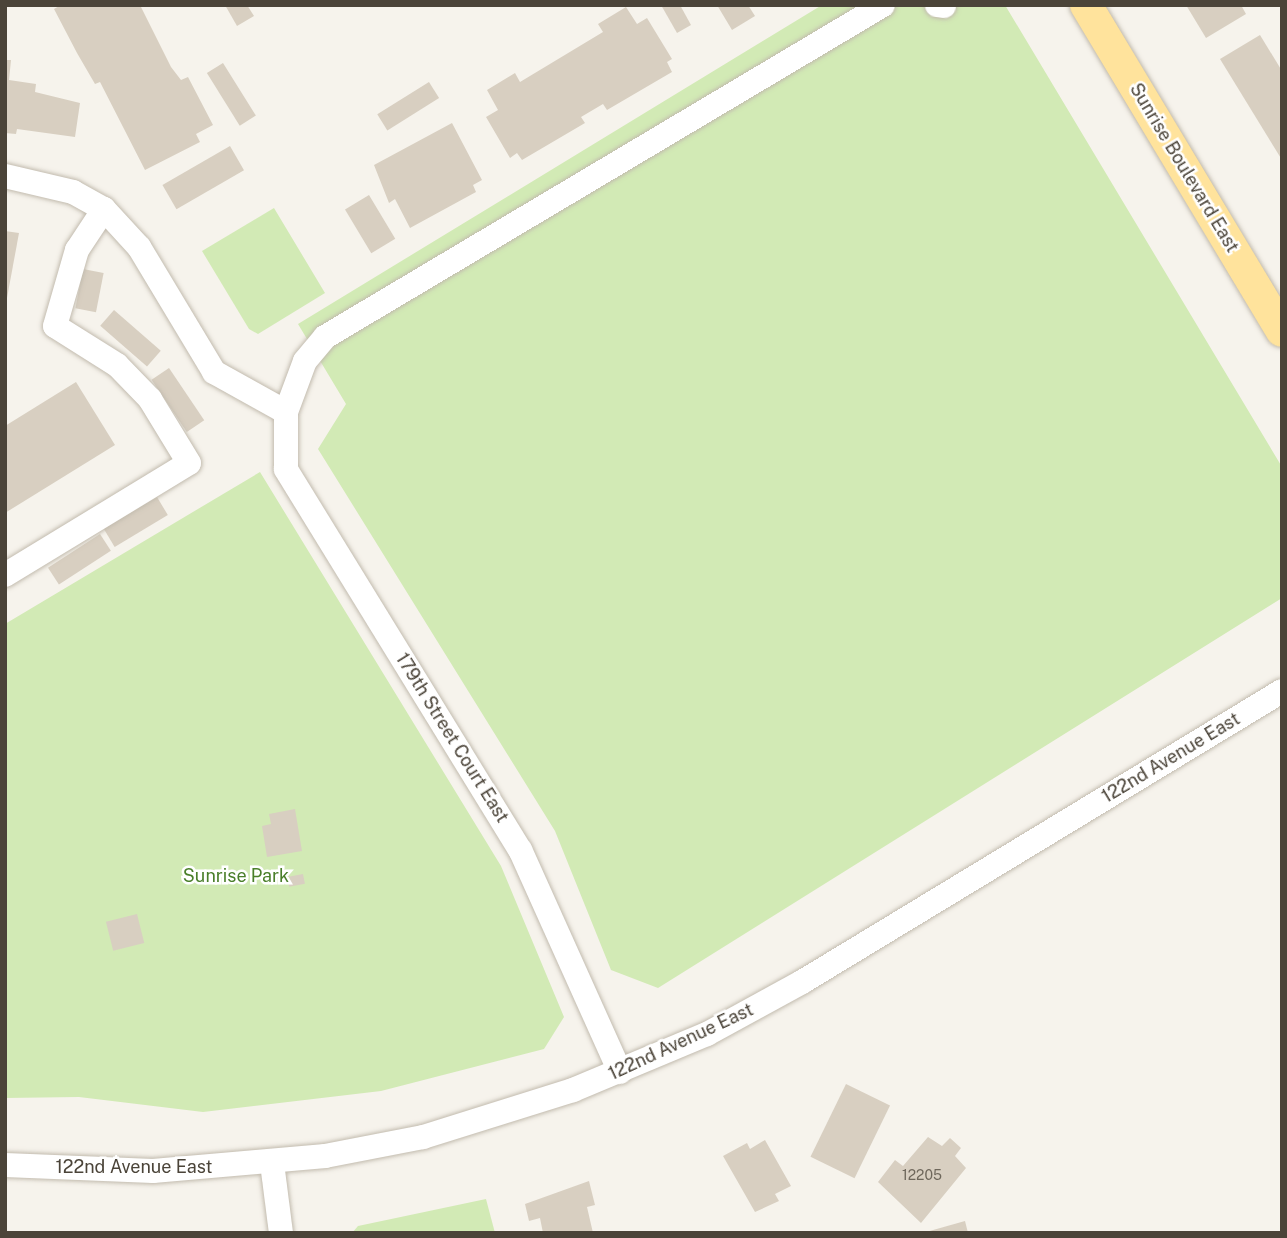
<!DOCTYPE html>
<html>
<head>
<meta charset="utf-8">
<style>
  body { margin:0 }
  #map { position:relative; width:1287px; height:1238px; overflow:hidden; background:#f6f3ec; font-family:"Public Sans",sans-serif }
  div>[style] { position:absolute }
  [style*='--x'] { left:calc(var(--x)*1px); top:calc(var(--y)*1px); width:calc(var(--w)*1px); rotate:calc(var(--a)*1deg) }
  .green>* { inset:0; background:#d2eab5 }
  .building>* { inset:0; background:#d8cfc1; transform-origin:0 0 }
  .roads { filter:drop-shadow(0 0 2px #c2bbae) drop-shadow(0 0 2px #c2bbae) }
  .minor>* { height:24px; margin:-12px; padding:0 12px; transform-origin:12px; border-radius:12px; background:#fff }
  .major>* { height:32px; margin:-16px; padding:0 16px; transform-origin:16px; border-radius:16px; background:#ffe39c }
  span { translate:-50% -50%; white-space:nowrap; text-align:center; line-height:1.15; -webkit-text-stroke:5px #fff; paint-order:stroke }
  .number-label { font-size:14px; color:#6e675b }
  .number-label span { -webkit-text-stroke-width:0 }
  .street-label { font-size:18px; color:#4b4439 }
  .park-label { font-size:18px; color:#4a7f2a }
  .frame { position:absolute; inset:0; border:7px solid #4b4439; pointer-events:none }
</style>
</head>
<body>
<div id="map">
  <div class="green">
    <i style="clip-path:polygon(822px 5px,1005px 5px,1282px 467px,1282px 598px,658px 988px,611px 970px,555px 831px,318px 449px,346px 404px,298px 324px)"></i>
    <i style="clip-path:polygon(274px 208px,325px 293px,258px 334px,249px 329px,202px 251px)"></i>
    <i style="clip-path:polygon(260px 472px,501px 866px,564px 1017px,544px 1049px,381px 1091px,203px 1112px,79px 1097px,5px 1098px,5px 624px)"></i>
    <i style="clip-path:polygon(486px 1199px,495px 1233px,352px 1233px,358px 1226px)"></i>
  </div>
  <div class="building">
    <i style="clip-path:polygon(61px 5px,140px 5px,171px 67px,181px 80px,188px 77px,213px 125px,196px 134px,200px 142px,145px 170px,100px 82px,95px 84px,77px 53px,54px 9px)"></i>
    <i style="clip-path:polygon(225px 5px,247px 5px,254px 16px,237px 26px)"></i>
    <i style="clip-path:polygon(661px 5px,680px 5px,691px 25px,677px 33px)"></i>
    <i style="clip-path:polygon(717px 5px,748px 5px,755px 16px,732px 30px)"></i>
    <i style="clip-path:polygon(1186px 5px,1241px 5px,1246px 14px,1206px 38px)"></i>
    <i style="clip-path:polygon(626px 7px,637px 24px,647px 18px,672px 59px,667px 62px,672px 72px,607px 110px,603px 104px,581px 117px,585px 123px,522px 160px,517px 153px,510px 158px,486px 117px,498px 110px,487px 90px,515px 73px,520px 82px,603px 32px,598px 24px)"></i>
    <i style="clip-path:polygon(1260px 35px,1282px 71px,1282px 160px,1220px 59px)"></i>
    <i style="clip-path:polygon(5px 60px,11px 60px,9px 80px,36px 84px,35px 92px,80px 103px,75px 137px,17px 129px,16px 134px,5px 133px)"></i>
    <i style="left:223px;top:63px;width:62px;height:19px;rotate:58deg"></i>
    <i style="left:429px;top:82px;width:19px;height:61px;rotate:58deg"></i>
    <i style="clip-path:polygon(452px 123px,482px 180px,473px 185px,476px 192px,410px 228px,395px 199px,389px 203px,374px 165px)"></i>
    <i style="left:230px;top:146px;width:28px;height:78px;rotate:60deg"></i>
    <i style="left:369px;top:195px;width:51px;height:28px;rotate:59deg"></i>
    <i style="clip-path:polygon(5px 231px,19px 233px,7px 298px,5px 298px)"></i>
    <i style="left:83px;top:269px;width:21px;height:40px;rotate:11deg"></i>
    <i style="left:114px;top:310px;width:62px;height:21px;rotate:41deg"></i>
    <i style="left:169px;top:368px;width:63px;height:21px;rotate:56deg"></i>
    <i style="clip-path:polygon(76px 382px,115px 445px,5px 513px,5px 426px)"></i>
    <i style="left:157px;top:497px;width:21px;height:62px;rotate:59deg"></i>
    <i style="left:100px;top:534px;width:20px;height:62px;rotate:57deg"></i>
    <i style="clip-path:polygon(295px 809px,302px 851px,267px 857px,262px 826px,271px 824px,269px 814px)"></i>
    <i style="left:303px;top:874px;width:10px;height:16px;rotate:79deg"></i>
    <i style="left:137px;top:914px;width:30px;height:32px;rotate:76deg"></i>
    <i style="left:846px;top:1084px;width:49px;height:81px;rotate:26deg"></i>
    <i style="clip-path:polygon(928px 1137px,942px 1146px,950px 1138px,961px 1148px,955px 1156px,966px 1168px,921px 1223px,878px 1182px,895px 1160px,903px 1166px)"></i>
    <i style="clip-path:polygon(765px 1140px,791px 1186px,775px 1194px,779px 1201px,755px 1212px,723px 1156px,747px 1143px,750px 1149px)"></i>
    <i style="clip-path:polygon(589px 1181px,595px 1205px,587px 1207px,593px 1233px,543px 1233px,540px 1218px,529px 1221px,525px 1204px)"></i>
    <i style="clip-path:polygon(965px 1221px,968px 1233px,926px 1233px,926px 1232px)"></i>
  </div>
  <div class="roads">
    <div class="minor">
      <i style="--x:937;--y:5;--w:7;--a:8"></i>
      <i style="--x:5;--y:176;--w:70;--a:13.2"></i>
      <i style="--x:73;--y:192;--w:35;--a:29"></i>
      <i style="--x:104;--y:209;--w:52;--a:47.4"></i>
      <i style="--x:139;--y:247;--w:146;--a:59"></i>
      <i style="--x:214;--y:372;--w:82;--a:29.1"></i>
      <i style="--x:5;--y:575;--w:215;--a:-31.3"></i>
      <i style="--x:189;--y:463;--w:75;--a:-121.4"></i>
      <i style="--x:150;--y:399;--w:47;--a:-134.1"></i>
      <i style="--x:117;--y:365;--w:73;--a:-147.8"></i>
      <i style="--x:55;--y:326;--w:79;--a:-73.9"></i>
      <i style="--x:77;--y:250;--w:49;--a:-56.6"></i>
      <i style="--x:620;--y:1072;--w:243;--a:-114.2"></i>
      <i style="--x:520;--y:850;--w:447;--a:-121.6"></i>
      <i style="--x:286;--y:469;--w:57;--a:-90"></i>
      <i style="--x:286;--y:412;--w:54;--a:-69.6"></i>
      <i style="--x:305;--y:361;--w:31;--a:-50"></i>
      <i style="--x:325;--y:337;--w:649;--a:-30.75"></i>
      <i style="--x:272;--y:1163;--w:71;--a:82.7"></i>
      <i style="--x:5;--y:1165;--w:148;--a:2.3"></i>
      <i style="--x:153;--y:1171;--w:173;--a:-5"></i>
      <i style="--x:325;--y:1156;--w:100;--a:-11"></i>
      <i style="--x:423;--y:1137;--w:157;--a:-17.4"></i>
      <i style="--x:573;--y:1090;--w:145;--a:-22.7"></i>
      <i style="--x:707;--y:1034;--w:108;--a:-28.7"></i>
      <i style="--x:802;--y:982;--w:561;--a:-31.23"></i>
    </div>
    <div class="major">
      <i style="--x:1086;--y:5;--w:380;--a:59"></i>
    </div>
  </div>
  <div class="number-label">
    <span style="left:922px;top:1175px">12205</span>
  </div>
  <div class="street-label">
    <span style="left:1184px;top:168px;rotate:59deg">Sunrise Boulevard East</span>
    <span style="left:452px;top:738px;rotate:58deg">179th Street Court East</span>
    <span style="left:1171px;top:758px;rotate:-31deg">122nd Avenue East</span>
    <span style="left:681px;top:1042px;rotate:-25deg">122nd Avenue East</span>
    <span style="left:134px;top:1167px">122nd Avenue East</span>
  </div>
  <div class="park-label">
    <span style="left:236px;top:876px">Sunrise Park</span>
  </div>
  <div class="frame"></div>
</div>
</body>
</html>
